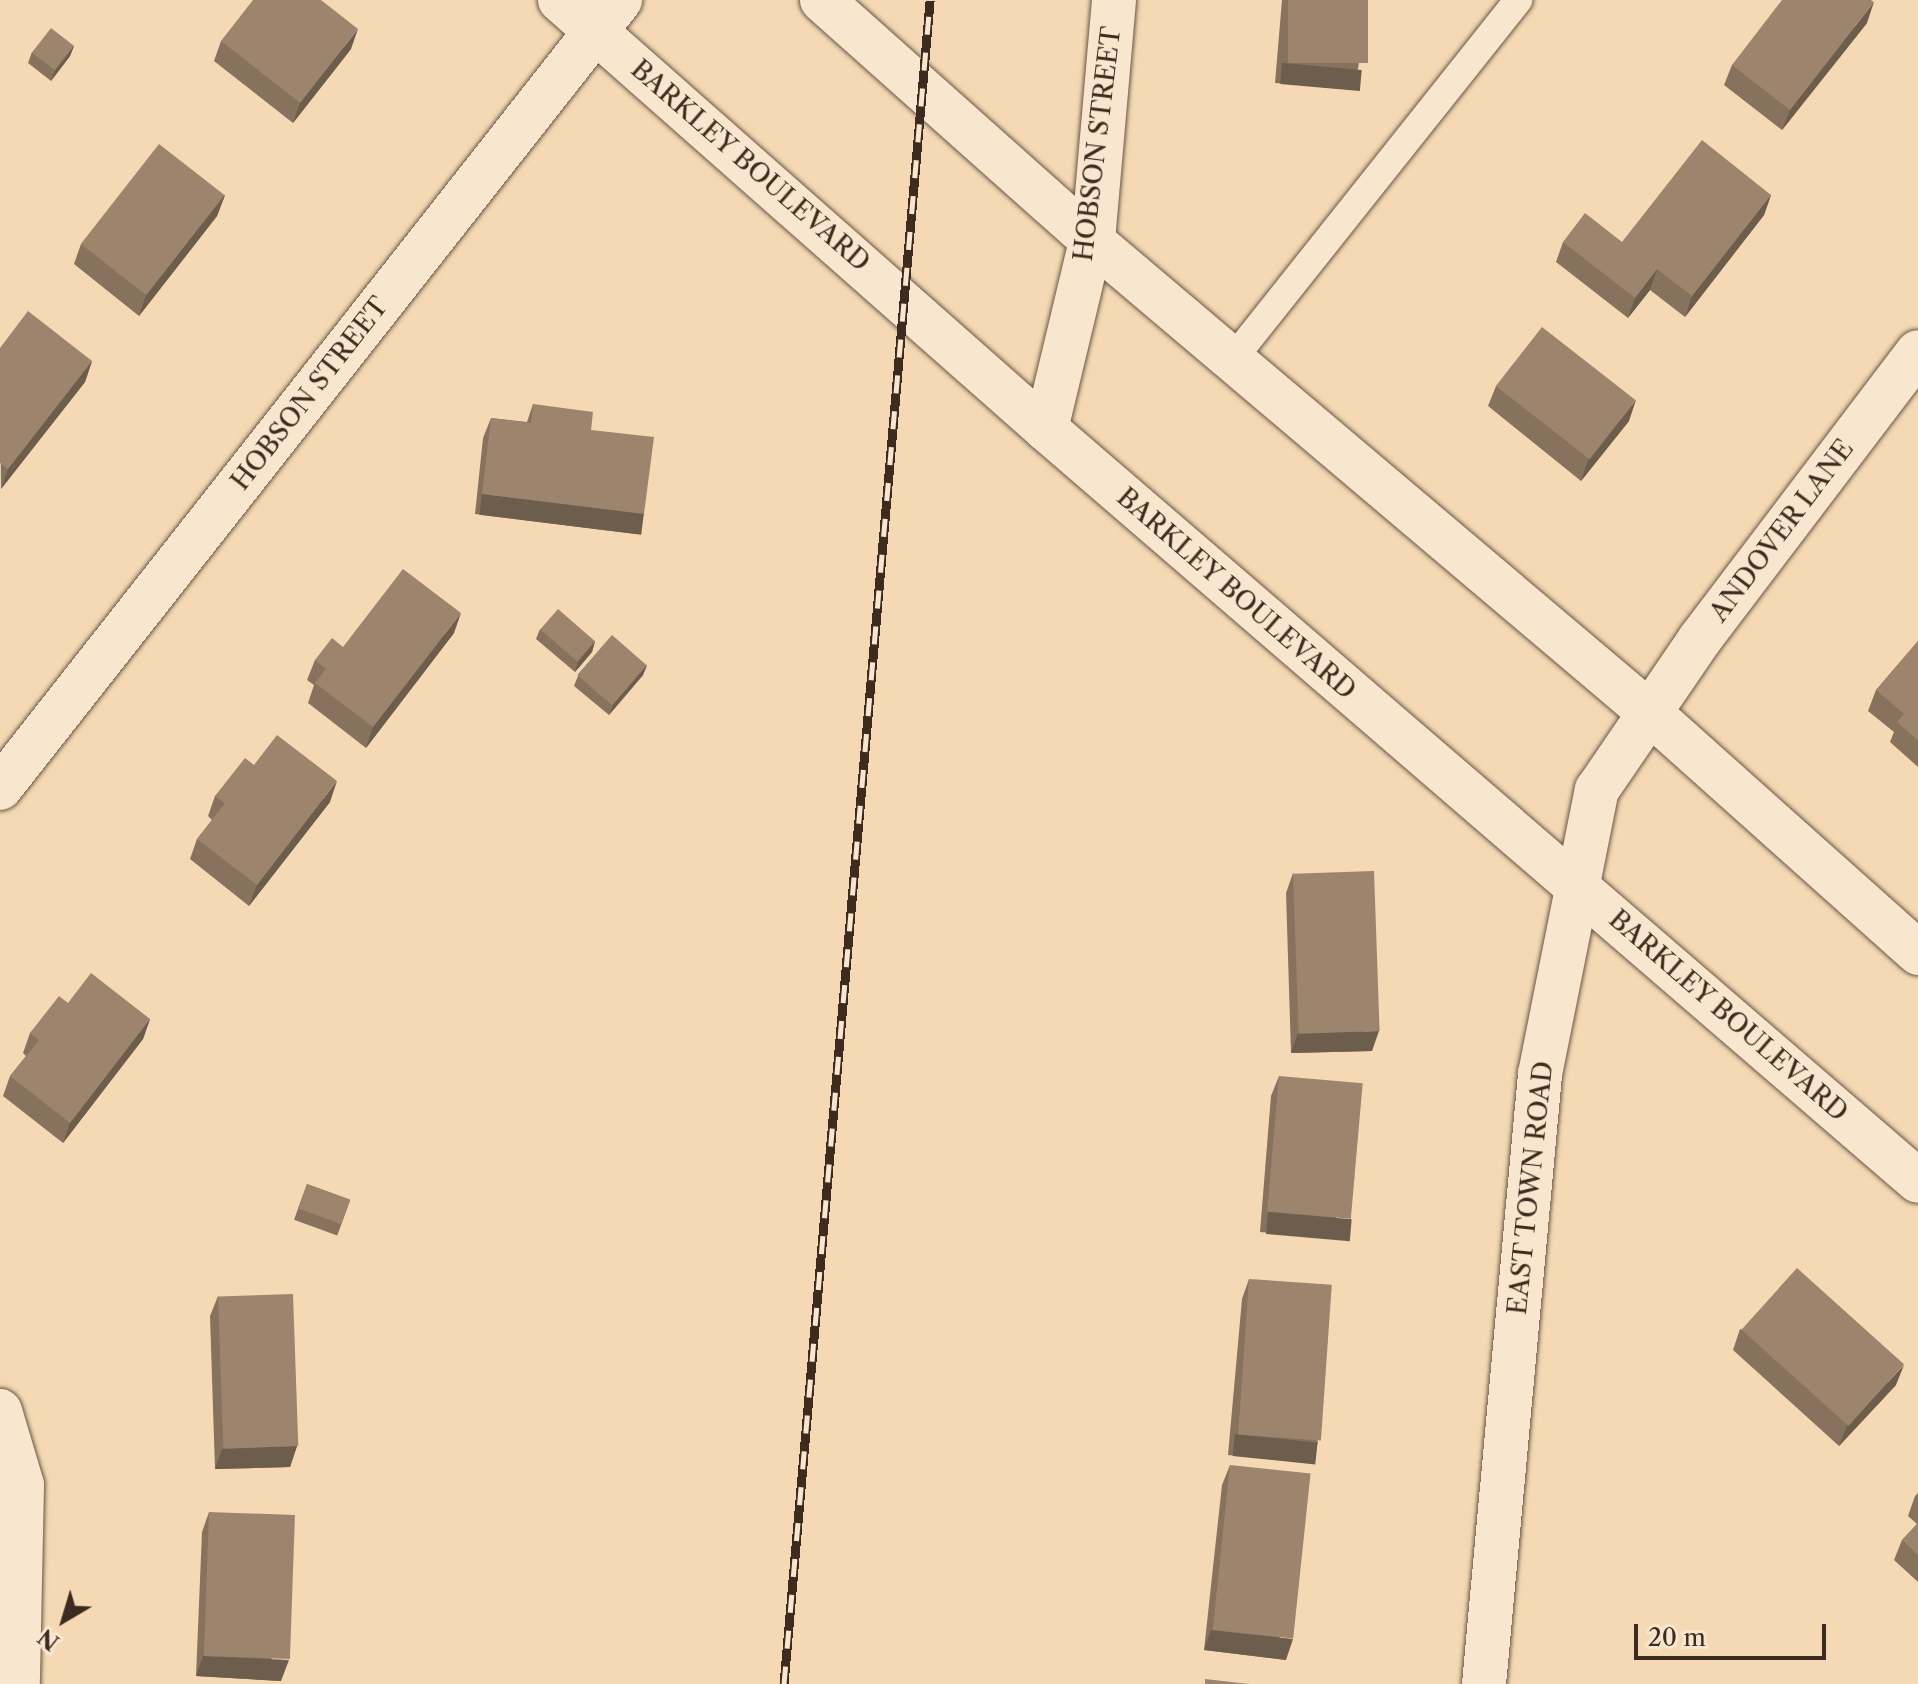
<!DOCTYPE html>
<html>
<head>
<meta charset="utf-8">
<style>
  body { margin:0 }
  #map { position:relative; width:1918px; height:1684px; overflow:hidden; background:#f5d9b4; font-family:"Libre Caslon Text",serif }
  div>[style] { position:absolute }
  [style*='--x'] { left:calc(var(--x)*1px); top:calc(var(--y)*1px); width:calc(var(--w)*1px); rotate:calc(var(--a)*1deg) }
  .roads { filter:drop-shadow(0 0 2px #6a5644) drop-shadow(0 0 2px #6a5644) }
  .lane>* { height:28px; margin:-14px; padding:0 14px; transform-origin:14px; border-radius:14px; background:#f8e6ce }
  .street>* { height:44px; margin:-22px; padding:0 22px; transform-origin:22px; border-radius:22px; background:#f8e6ce }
  .rail>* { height:9px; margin-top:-4.5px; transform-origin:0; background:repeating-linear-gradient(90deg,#f8e6ce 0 18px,#3c2b1e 0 36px); box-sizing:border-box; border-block:2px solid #3c2b1e }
  .wall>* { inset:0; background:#86725d; transform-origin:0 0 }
  .shaded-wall>* { inset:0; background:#6d5d4c; transform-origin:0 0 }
  .building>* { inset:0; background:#9c856c; transform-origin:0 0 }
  span { translate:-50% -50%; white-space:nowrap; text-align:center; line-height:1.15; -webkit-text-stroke:8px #f8e6ce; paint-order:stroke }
  .street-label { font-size:26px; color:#3c2b1e }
  .north { position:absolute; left:24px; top:1580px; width:80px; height:80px; -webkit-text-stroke:6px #f8e6ce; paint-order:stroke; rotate:218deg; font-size:22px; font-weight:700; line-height:32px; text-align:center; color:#3c2b1e }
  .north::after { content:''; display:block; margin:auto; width:28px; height:36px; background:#3c2b1e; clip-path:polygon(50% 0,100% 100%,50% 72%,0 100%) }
  .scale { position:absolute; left:1634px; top:1624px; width:192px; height:36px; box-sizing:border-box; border:4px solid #3c2b1e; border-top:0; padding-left:10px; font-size:24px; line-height:28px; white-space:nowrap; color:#3c2b1e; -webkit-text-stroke:6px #f8e6ce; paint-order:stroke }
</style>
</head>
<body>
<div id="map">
  <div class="roads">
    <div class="lane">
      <i style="--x:1232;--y:360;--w:460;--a:-51.5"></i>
    </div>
    <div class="street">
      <i style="--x:560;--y:0;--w:648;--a:41.44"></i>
      <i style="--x:1046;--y:429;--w:1151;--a:40.77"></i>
      <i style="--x:822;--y:0;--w:361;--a:41.7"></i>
      <i style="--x:1091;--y:240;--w:732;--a:40.24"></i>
      <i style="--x:1650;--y:713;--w:360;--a:41.8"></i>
      <i style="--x:1046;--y:429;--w:206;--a:-76.5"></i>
      <i style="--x:1094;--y:229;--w:230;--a:-85"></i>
      <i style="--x:0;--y:788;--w:1003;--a:-51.8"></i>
      <i style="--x:0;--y:1411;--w:77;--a:73.4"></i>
      <i style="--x:22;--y:1485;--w:199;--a:91.2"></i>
      <i style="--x:1484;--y:1684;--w:613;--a:-84.75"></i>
      <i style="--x:1540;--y:1074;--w:290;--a:-78.7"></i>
      <i style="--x:1597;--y:790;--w:183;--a:-55.7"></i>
      <i style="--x:1700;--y:639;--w:360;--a:-52.8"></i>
    </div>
  </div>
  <div class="rail">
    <i style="--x:784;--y:1684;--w:1690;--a:-85.04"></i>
  </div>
  <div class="wall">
    <i style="clip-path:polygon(1282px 0,1368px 0,1355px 90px,1275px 83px)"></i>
    <i style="clip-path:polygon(1867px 23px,1782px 130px,1724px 85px,1732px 65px)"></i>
    <i style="clip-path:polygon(221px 41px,351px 49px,293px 123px,214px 61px)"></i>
    <i style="clip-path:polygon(74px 46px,70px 56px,51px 81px,28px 63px,32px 52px)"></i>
    <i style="clip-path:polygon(225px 195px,217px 216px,139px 316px,74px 264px,81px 244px)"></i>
    <i style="clip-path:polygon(1771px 195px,1764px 215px,1685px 317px,1650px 290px,1628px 318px,1556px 262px,1563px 242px,1622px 242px)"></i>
    <i style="clip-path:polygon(0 348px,92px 361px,85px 382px,1px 489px)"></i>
    <i style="clip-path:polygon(1496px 386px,1629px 421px,1581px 481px,1488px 406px)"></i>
    <i style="clip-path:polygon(533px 404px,591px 430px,644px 514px,637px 534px,475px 514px,483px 438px,491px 418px,527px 422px)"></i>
    <i style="clip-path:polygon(540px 629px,595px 641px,592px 652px,575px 672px,536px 639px)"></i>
    <i style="clip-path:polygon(454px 633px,366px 748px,308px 703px,314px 685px,307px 680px,315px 660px,343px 647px)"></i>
    <i style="clip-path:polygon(1918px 641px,1918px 767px,1890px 742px,1894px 732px,1868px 711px,1876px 690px)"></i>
    <i style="clip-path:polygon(647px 665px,643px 675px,609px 715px,574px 686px,578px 676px)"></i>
    <i style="clip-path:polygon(254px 765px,330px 802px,249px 906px,190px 859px,197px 839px,212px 820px,208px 816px,215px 796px)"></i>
    <i style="clip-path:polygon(1293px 873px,1372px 1051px,1291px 1053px,1286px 893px)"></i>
    <i style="clip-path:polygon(68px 1003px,150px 1019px,143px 1039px,63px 1143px,3px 1096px,10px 1076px,26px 1056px,23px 1053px,30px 1033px)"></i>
    <i style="clip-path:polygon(1279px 1076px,1345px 1240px,1260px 1232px,1271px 1096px)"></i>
    <i style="left:307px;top:1184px;width:46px;height:38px;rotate:20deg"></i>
    <i style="clip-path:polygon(1249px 1279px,1318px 1442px,1311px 1463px,1228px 1455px,1242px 1299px)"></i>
    <i style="clip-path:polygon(218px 1296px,297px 1446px,290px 1467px,215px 1469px,210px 1316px)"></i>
    <i style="clip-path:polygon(1740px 1329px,1896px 1385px,1839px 1446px,1733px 1350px)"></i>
    <i style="clip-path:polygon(1230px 1465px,1286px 1660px,1204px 1650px,1222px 1485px)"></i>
    <i style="clip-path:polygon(1918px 1493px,1918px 1582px,1894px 1560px,1902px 1540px,1917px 1524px,1908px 1516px,1915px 1496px)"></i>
    <i style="clip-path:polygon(209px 1512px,281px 1681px,196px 1676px,202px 1532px)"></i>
  </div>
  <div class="shaded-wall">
    <i style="clip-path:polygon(1874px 2px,1867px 23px,1782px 130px,1790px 110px)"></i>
    <i style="clip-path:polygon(358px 29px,351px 49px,293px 123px,300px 103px)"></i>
    <i style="clip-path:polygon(74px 46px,70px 56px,51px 81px,55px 70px)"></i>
    <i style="left:1282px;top:63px;width:80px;height:21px;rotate:5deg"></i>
    <i style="clip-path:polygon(225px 195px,217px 216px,139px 316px,146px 295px)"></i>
    <i style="clip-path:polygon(1771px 195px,1764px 215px,1685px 317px,1692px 296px)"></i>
    <i style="clip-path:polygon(1657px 269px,1650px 290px,1628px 318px,1635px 298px)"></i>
    <i style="clip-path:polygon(92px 361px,85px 382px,1px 489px,8px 469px)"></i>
    <i style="clip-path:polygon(1636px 400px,1629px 421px,1581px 481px,1588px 460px)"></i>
    <i style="left:482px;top:494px;width:163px;height:21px;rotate:7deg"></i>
    <i style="clip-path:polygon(461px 613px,454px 633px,366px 748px,373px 727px)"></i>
    <i style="clip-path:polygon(595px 641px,592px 652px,575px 672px,578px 662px)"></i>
    <i style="clip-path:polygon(647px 665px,643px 675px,609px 715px,613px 705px)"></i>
    <i style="clip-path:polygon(337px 781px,330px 802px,249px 906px,257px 885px)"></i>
    <i style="clip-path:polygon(150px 1019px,143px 1039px,63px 1143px,70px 1123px)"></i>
    <i style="clip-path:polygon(1379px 1031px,1372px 1051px,1291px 1053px,1298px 1033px)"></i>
    <i style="left:1268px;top:1212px;width:84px;height:22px;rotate:5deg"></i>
    <i style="clip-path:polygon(1904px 1365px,1896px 1385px,1839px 1446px,1847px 1426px)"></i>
    <i style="left:1235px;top:1434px;width:83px;height:22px;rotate:6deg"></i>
    <i style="clip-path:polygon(297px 1446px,290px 1467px,215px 1469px,222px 1449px)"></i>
    <i style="clip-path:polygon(1211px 1630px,1293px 1639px,1286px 1660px,1204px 1650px)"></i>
    <i style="clip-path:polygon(203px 1656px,289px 1660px,281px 1681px,196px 1676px)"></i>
  </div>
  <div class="building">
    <i style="clip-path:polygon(253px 0,321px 0,358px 29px,300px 103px,221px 41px)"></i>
    <i style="left:1288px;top:0;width:80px;height:63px"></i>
    <i style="clip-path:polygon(1782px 0,1871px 0,1874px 2px,1790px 110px,1732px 65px)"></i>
    <i style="left:51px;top:28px;width:29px;height:31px;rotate:38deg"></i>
    <i style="clip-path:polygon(1702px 140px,1771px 195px,1692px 296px,1657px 269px,1635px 298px,1563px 242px,1585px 213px,1622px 242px)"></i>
    <i style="left:159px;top:144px;width:83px;height:127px;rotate:38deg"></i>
    <i style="clip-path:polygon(28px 311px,92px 361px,8px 469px,0 463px,0 348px)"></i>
    <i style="left:1542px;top:327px;width:119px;height:75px;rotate:38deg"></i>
    <i style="clip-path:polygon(533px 404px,593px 412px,591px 430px,654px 437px,644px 514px,482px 494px,491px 418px,531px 423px)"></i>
    <i style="clip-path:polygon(403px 569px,461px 613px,373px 727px,315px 683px,326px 669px,315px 660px,332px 638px,343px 647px)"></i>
    <i style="left:558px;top:609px;width:49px;height:27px;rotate:41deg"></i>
    <i style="left:612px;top:635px;width:46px;height:53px;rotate:41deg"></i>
    <i style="clip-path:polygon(1918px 641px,1918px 740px,1897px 722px,1904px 714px,1876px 690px)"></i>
    <i style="clip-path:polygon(277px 735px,337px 781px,257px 885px,197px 839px,225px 803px,215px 796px,245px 758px,254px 765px)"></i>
    <i style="left:1374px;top:871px;width:160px;height:81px;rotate:88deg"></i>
    <i style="clip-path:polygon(91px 973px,150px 1019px,70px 1123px,10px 1076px,39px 1040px,30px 1033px,59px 996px,68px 1003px)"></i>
    <i style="left:1279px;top:1076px;width:84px;height:136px;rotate:5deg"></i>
    <i style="left:307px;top:1184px;width:46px;height:26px;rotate:20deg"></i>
    <i style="left:1797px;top:1268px;width:144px;height:83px;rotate:42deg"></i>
    <i style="left:1249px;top:1279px;width:83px;height:156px;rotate:4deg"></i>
    <i style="left:293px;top:1294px;width:152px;height:75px;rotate:88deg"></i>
    <i style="left:1230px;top:1465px;width:81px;height:166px;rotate:6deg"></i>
    <i style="left:209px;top:1512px;width:86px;height:144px;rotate:2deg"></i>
    <i style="clip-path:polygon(1918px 1523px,1918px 1555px,1902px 1540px)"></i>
    <i style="clip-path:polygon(1205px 1679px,1249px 1684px,1205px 1684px)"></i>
  </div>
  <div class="street-label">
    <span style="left:1098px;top:144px;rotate:-83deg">HOBSON STREET</span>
    <span style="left:750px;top:166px;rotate:41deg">BARKLEY BOULEVARD</span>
    <span style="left:310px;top:394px;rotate:-52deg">HOBSON STREET</span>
    <span style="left:1782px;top:531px;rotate:-53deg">ANDOVER LANE</span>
    <span style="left:1236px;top:594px;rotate:41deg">BARKLEY BOULEVARD</span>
    <span style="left:1728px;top:1016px;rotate:41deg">BARKLEY BOULEVARD</span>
    <span style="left:1531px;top:1188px;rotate:-84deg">EAST TOWN ROAD</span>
  </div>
  <div class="north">N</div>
  <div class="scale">20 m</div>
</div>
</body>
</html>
